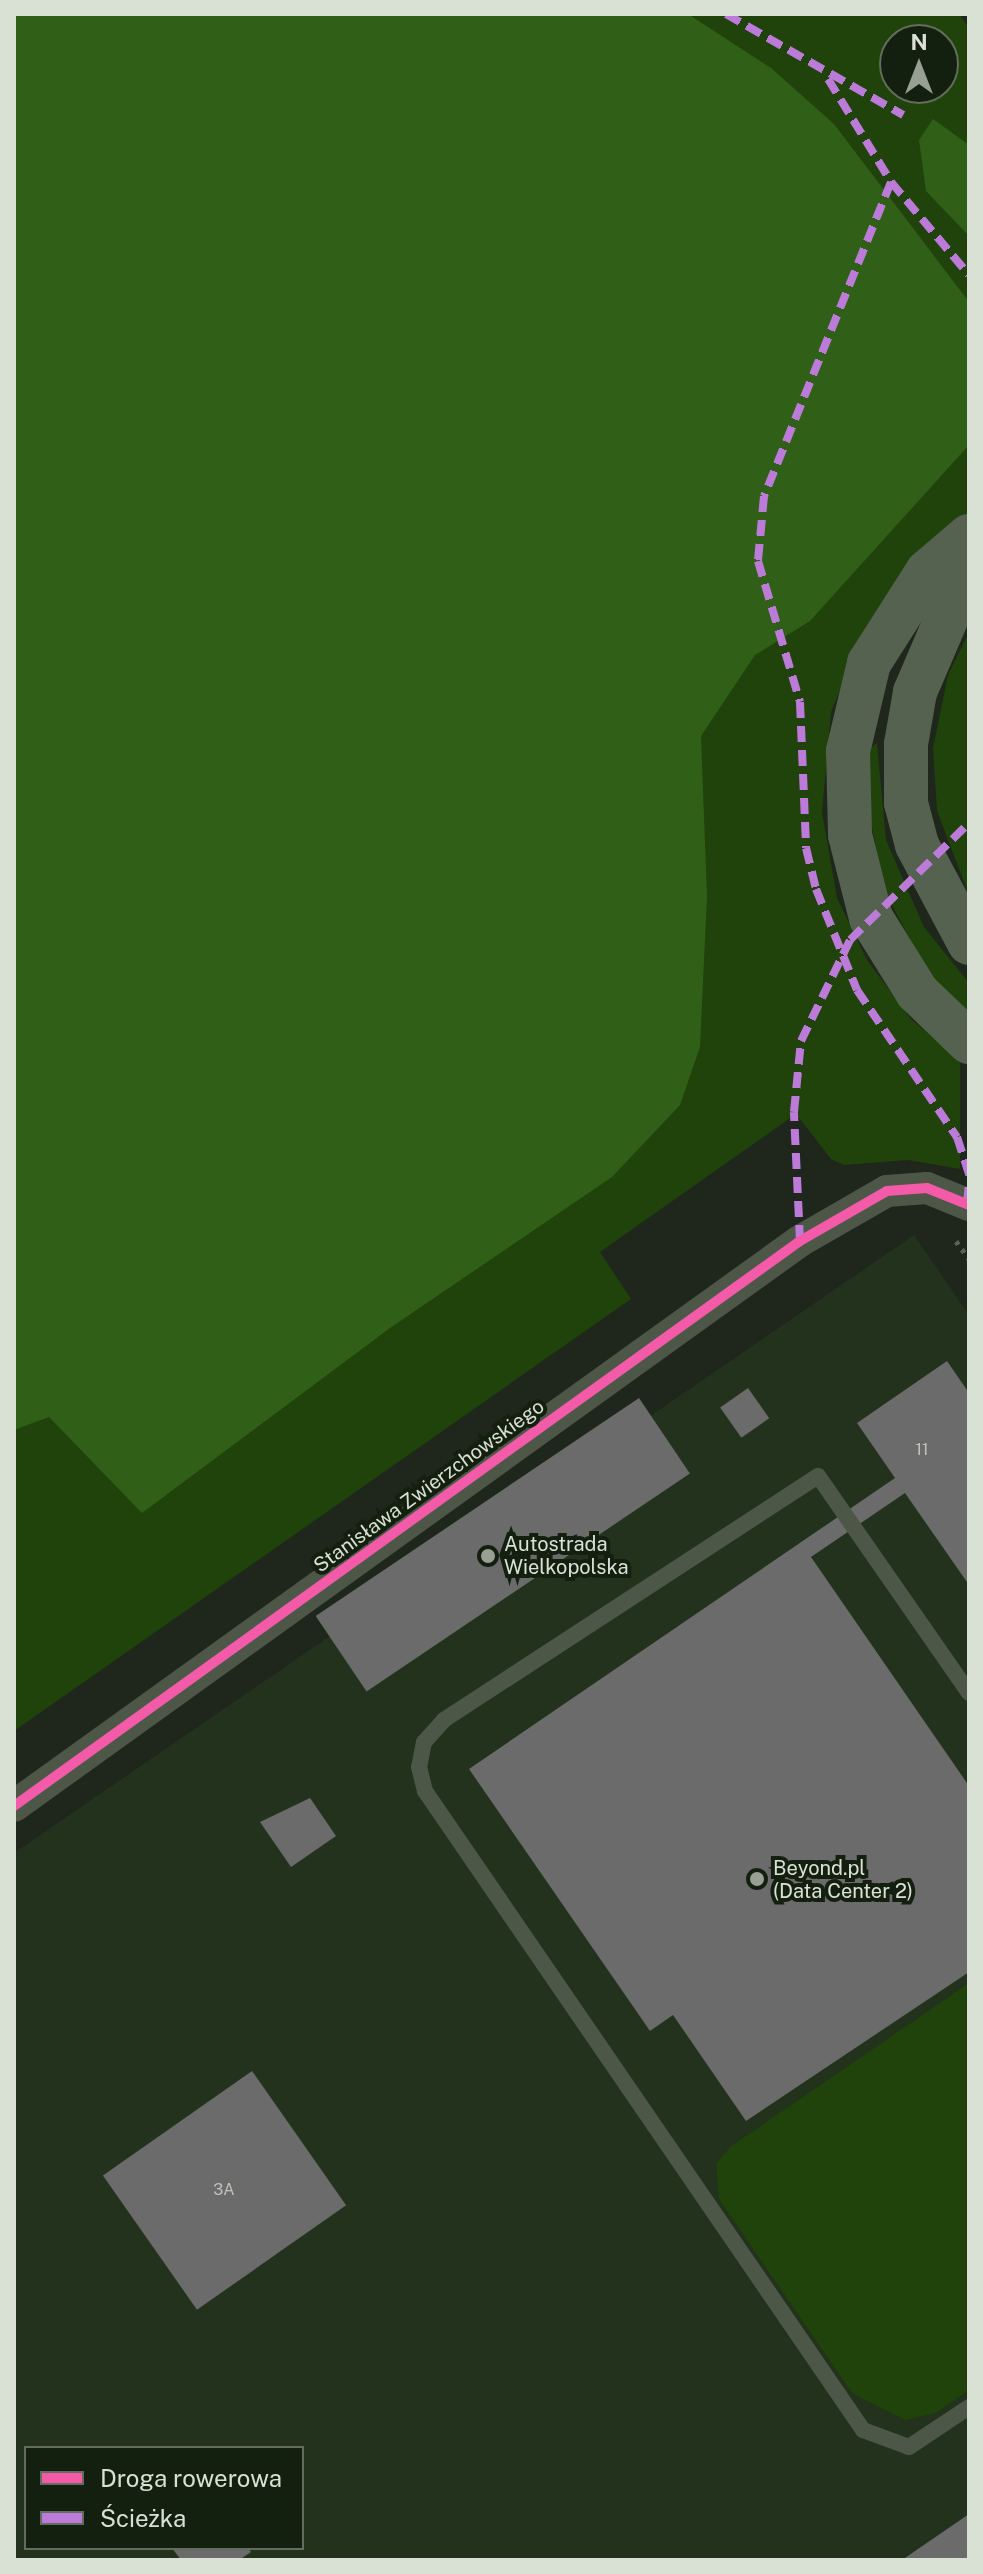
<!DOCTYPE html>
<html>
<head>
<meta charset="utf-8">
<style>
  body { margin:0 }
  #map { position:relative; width:983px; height:2574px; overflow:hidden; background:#1f261c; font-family:"Public Sans",sans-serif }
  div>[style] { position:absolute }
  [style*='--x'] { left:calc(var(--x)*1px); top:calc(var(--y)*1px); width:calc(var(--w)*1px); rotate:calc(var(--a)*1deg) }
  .built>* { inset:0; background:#22321c }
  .green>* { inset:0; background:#1f430a }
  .forest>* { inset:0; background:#305f18 }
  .building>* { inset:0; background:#6b6b6b; transform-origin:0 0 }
  .path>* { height:5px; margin-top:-2.5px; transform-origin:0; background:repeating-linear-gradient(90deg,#5a6256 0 4px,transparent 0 10px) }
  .lane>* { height:16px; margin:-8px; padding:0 8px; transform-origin:8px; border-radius:8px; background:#4c5748 }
  .street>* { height:32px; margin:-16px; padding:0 16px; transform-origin:16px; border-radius:16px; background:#4c5748 }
  .secondary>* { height:44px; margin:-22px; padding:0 22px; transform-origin:22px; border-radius:22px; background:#55624f }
  .quiet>* { height:8px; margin-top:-4px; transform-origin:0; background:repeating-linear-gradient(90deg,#bd7bd9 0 16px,transparent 0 24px) }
  .cycleway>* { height:10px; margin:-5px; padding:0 5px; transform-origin:5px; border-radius:5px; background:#f35aa7 }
  .dots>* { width:22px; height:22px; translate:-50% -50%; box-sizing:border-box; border:4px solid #14200f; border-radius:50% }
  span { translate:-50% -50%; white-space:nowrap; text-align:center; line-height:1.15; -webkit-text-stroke:8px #14200f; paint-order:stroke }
  .number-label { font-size:16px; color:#bec4ba }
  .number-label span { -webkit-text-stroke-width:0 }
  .street-label { font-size:20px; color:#d9e1d5 }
  .poi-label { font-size:20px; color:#d9e1d5 }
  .left { translate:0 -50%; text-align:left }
  .frame { position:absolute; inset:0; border:16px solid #d9e1d5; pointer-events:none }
  .legend { position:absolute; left:24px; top:2446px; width:280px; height:104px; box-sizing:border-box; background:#14200f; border:2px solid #636d5e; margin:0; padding:10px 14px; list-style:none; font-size:24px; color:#d9e1d5 }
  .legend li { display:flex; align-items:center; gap:16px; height:40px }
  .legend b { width:40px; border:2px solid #636d5e }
  .north { position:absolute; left:879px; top:24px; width:80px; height:80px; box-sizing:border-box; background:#14200f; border:2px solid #636d5e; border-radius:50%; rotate:0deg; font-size:22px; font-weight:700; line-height:32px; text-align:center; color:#d9e1d5 }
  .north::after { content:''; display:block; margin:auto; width:28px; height:36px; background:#98a094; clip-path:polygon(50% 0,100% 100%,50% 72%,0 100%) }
</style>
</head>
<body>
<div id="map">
  <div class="built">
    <i style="clip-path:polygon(evenodd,914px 1235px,969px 1315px,969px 2560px,14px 2560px,14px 1853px,914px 1235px,26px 2448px,302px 2448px,302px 2548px,26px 2548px,26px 2448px)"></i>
  </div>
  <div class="green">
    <i style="clip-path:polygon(evenodd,14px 14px,959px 14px,969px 28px,969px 514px,892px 588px,867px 625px,831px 712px,822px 812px,837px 898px,867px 960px,911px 1019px,960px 1061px,960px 1169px,908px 1160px,844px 1165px,831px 1159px,796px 1114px,600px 1252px,631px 1299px,14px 1731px,14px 14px,895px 40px,943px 40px,943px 88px,895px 88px,895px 40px)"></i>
    <i style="clip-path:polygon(969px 632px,969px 895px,937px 811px,933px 748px,948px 675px)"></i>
    <i style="clip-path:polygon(877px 743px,886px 840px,924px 927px,969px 983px,969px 1015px,929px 975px,885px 892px,870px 818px,870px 749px)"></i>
    <i style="clip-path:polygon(969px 1983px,969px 2390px,936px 2413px,905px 2420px,852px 2393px,719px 2199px,716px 2164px,730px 2147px)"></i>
  </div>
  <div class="forest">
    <i style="clip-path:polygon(14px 14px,688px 14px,771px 68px,834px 124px,969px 302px,969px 445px,810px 621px,755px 655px,701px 736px,707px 896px,700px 1047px,680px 1105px,612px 1177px,390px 1328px,142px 1513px,49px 1417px,14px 1430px)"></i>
    <i style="clip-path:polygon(933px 119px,969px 145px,969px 236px,926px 191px,919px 140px)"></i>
  </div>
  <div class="building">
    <i style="clip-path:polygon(947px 1361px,969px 1393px,969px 1585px,905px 1493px,811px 1557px,969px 1786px,969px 1972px,746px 2121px,673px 2015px,650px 2031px,469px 1769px,895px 1478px,857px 1423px)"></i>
    <i style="left:748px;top:1388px;width:37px;height:34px;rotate:55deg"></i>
    <i style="left:639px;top:1398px;width:91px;height:390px;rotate:56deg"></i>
    <i style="clip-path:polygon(310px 1798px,336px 1836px,291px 1867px,260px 1822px)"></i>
    <i style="left:252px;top:2071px;width:164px;height:182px;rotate:55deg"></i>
    <i style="clip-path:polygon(969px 2514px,969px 2560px,902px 2560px)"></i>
    <i style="clip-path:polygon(172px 2548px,248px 2548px,251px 2552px,239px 2560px,181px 2560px)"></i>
  </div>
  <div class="path">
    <i style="--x:956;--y:1241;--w:22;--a:54"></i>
  </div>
  <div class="lane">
    <i style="--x:969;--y:1693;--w:264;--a:-124.8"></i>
    <i style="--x:818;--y:1476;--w:447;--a:146.9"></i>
    <i style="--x:444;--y:1720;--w:30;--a:132"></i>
    <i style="--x:424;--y:1742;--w:25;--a:101"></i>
    <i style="--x:419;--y:1767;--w:25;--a:76"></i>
    <i style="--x:425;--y:1791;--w:775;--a:55.57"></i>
    <i style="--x:863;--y:2430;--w:49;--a:20.3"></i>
    <i style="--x:909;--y:2447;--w:72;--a:-33.7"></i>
  </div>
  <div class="street">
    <i style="--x:14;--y:1806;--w:968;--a:-35.71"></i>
    <i style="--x:800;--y:1241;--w:100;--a:-29.9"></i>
    <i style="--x:887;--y:1191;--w:40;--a:-4.3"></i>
    <i style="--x:927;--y:1188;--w:45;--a:22"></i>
  </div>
  <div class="secondary">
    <i style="--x:969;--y:536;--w:55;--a:139.4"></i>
    <i style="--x:927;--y:572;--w:108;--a:122.5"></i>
    <i style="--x:869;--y:663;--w:90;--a:103.4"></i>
    <i style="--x:848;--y:751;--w:84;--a:88.6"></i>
    <i style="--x:850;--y:835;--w:86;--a:75.8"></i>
    <i style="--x:871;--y:918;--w:87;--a:58.1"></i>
    <i style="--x:917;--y:992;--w:72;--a:43.9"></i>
    <i style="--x:969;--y:566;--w:137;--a:113.2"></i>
    <i style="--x:915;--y:692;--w:53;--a:99.8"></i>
    <i style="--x:906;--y:744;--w:59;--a:90"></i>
    <i style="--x:906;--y:803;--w:43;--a:75.3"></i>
    <i style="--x:917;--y:845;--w:111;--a:62"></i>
  </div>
  <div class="quiet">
    <i style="--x:726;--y:14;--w:204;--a:29.7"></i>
    <i style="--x:828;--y:79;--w:121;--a:58.5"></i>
    <i style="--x:891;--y:182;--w:339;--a:112"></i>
    <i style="--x:764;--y:496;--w:65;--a:95.3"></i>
    <i style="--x:758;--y:561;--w:147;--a:73.4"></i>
    <i style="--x:800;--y:702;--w:146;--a:87.6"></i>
    <i style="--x:806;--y:848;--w:42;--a:76.3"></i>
    <i style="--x:816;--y:889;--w:109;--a:67.9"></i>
    <i style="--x:857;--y:990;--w:178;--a:55.8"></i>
    <i style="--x:957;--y:1137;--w:40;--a:72"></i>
    <i style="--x:891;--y:182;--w:121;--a:50"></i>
    <i style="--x:967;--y:1203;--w:18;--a:-84"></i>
    <i style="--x:800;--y:1241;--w:129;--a:-92.7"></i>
    <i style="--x:794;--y:1112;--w:71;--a:-84.4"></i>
    <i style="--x:801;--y:1041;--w:112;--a:-64.1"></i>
    <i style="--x:850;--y:940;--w:167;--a:-44.5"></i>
  </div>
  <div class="cycleway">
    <i style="--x:14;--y:1806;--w:968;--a:-35.71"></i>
    <i style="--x:800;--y:1241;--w:100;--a:-29.9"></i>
    <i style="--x:887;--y:1191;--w:40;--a:-4.3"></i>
    <i style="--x:927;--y:1188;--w:45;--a:22"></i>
  </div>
  <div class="dots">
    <i style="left:488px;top:1556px;background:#98a094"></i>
    <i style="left:757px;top:1879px;background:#98a094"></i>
  </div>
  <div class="number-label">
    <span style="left:922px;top:1450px">11</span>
    <span style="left:224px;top:2190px">3A</span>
  </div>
  <div class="street-label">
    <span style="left:429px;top:1486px;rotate:-36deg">Stanisława Zwierzchowskiego</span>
  </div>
  <div class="poi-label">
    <span class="left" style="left:504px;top:1556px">Autostrada<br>Wielkopolska</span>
    <span class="left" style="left:773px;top:1880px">Beyond.pl<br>(Data Center 2)</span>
  </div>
  <div class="frame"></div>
  <ul class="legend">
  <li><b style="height:10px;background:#f35aa7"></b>Droga rowerowa</li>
  <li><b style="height:10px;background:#bd7bd9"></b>Ścieżka</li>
  </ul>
  <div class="north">N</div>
</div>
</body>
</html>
